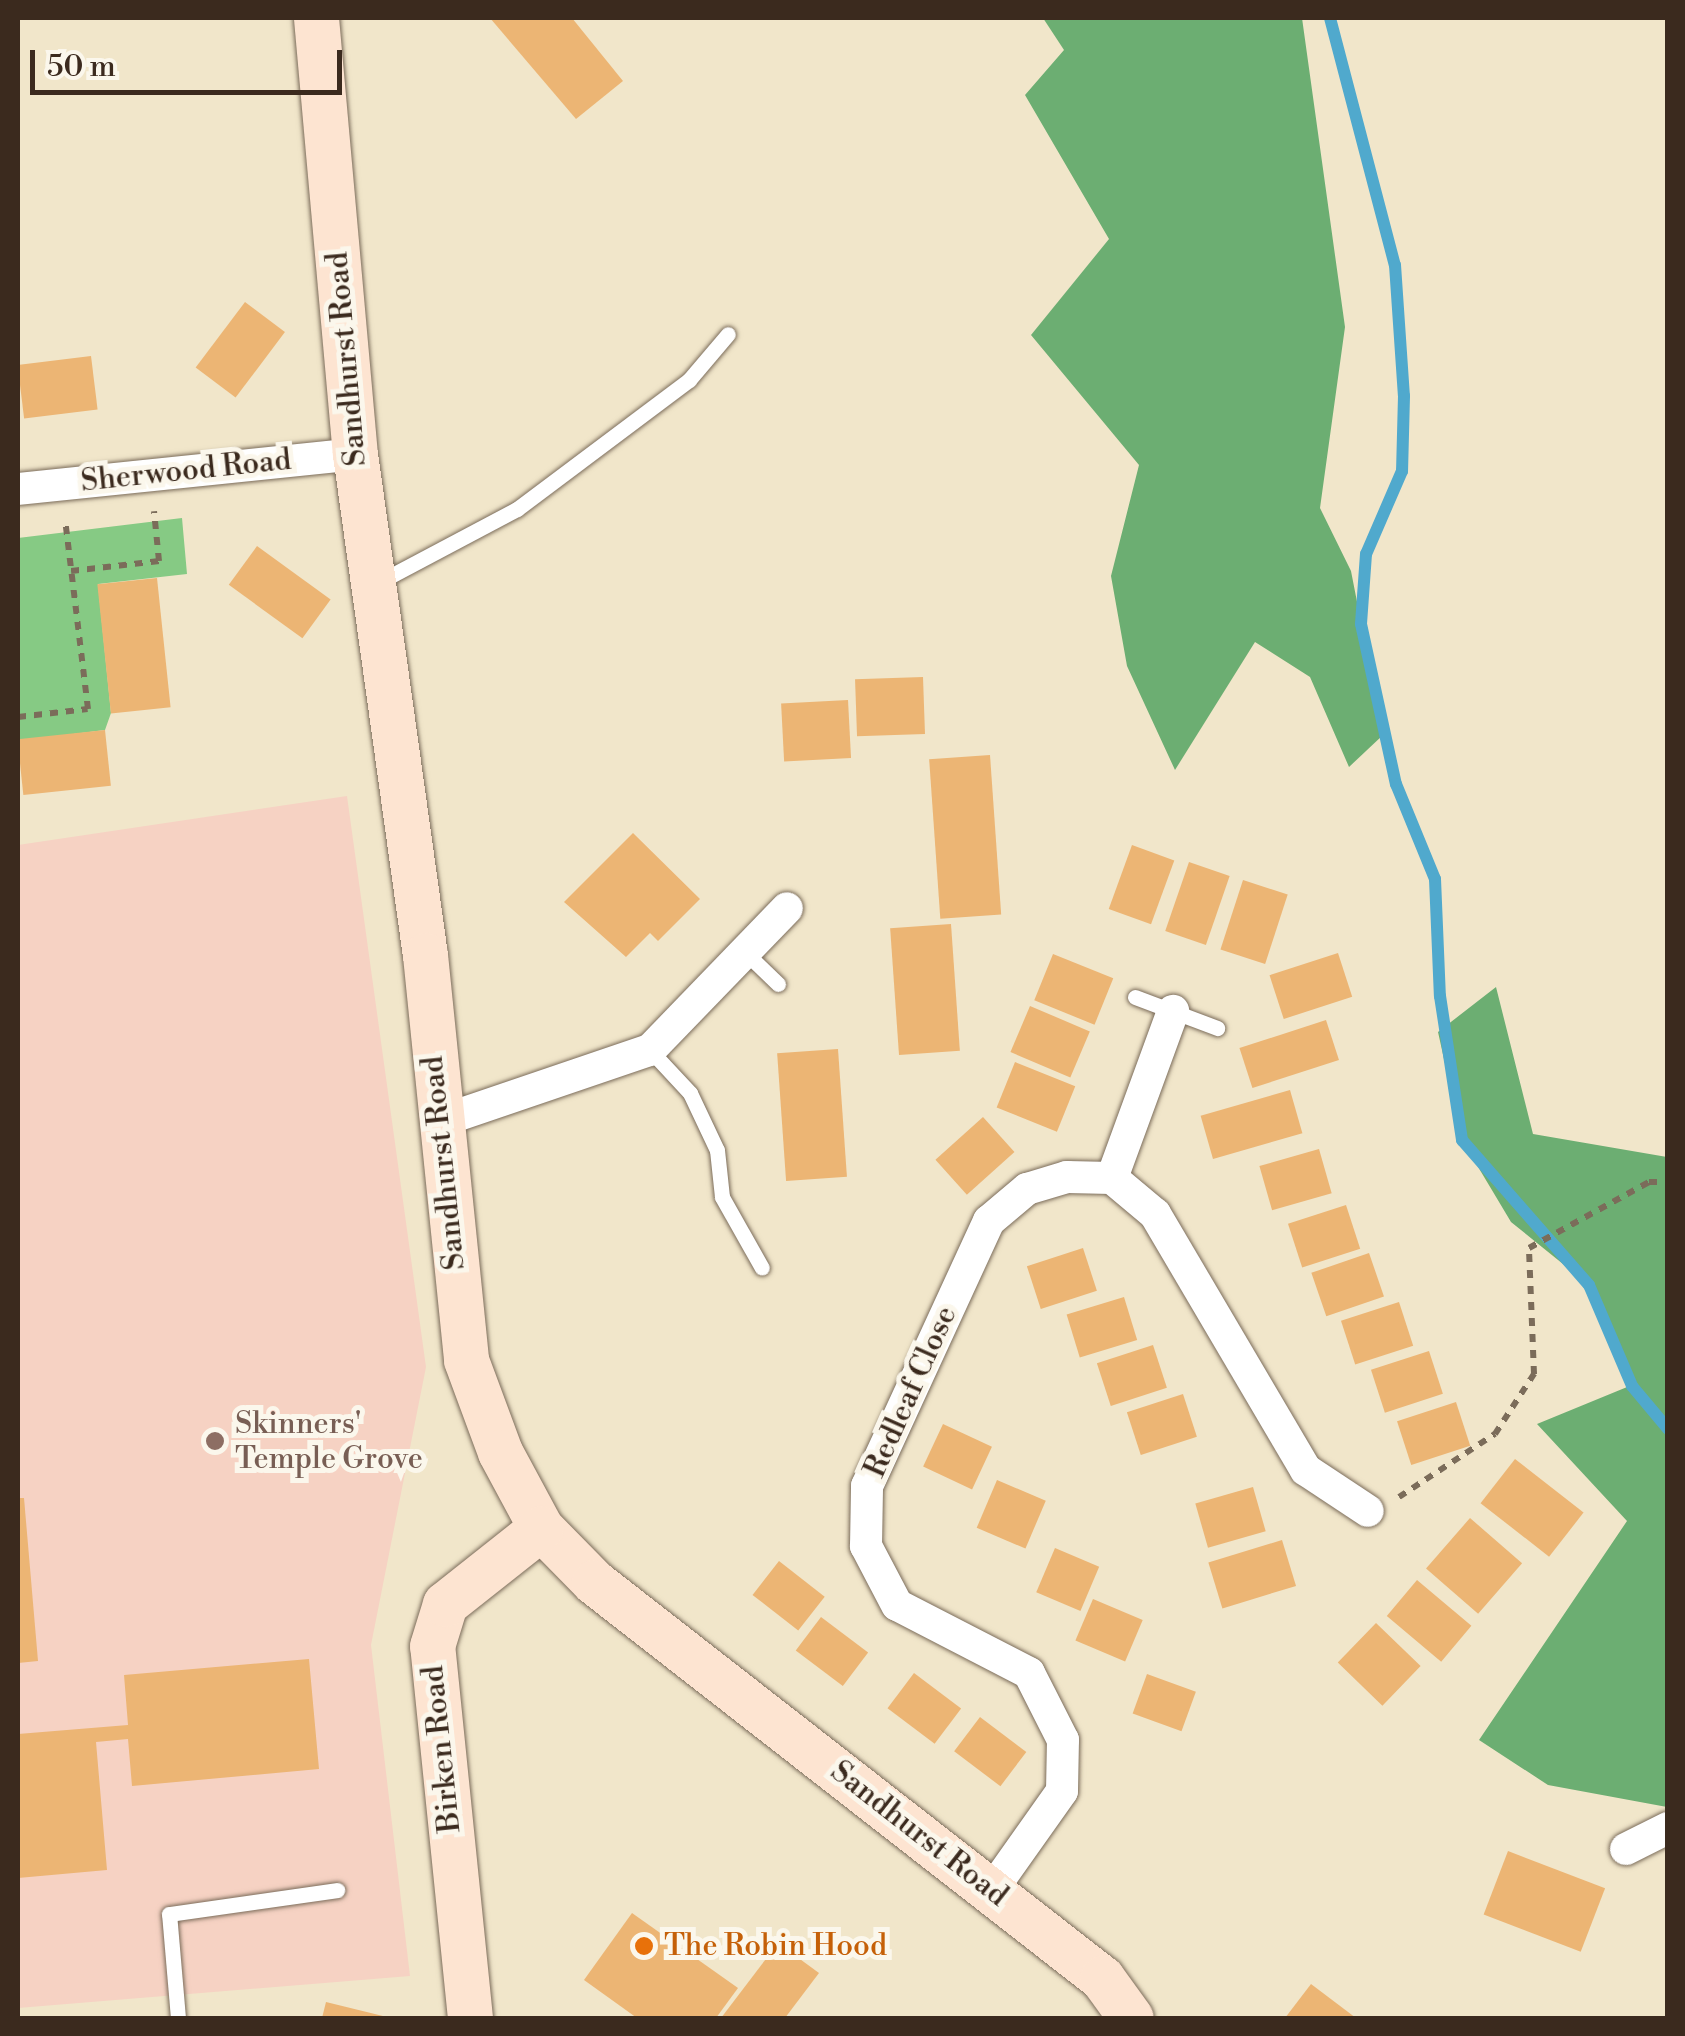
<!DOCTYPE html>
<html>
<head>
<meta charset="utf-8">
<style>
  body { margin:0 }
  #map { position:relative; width:1685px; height:2036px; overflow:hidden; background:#f1e6ca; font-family:"Libre Bodoni",serif }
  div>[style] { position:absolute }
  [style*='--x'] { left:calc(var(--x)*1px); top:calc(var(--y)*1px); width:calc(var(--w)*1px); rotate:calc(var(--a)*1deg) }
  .built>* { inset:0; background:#f6d2c3 }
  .green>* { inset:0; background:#86ca84 }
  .forest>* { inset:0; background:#6cae72 }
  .stream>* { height:12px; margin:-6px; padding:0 6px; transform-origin:6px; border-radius:6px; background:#50a9cd }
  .building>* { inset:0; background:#ecb574; transform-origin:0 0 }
  .path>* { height:6px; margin-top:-3px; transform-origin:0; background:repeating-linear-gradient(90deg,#7b6c5a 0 8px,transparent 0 16px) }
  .roads { filter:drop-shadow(0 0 2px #7b6c5a) drop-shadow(0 0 2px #7b6c5a) }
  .lane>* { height:15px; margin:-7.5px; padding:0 7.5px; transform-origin:7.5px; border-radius:7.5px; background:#fff }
  .street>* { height:32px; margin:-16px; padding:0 16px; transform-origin:16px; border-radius:16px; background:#fff }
  .secondary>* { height:45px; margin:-22.5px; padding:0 22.5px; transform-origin:22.5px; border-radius:22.5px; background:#fde4d1 }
  .dots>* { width:28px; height:28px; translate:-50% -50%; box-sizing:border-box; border:5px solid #fbf7ec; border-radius:50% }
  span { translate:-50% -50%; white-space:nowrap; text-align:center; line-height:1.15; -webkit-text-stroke:10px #fbf7ec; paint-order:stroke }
  .street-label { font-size:30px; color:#3b2a1e }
  .education-label { font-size:30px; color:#785e54 }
  .left { translate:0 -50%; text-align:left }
  .food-label { font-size:30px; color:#c56008 }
  .frame { position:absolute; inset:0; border:20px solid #3b2a1e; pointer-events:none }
  .scale { position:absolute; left:30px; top:50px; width:312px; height:45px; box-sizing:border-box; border:5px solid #3b2a1e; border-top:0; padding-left:12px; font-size:30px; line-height:35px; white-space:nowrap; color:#3b2a1e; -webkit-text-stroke:8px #fbf7ec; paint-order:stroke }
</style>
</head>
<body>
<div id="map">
  <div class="built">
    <i style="clip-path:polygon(347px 796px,426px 1367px,371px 1645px,410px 1976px,18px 2008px,18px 845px)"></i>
  </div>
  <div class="green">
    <i style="clip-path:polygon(182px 518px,187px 574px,98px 584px,111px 713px,105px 730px,18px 741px,18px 538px)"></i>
  </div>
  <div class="forest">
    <i style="clip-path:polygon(1043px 18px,1302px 18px,1345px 327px,1320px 508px,1351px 571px,1383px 735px,1349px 767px,1310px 677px,1255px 642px,1175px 770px,1127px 666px,1111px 576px,1139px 465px,1031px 335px,1109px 239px,1025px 95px,1064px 50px)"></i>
    <i style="clip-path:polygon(1496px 987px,1533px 1134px,1667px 1157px,1667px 1807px,1548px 1785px,1479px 1740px,1627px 1521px,1537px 1424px,1632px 1385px,1589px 1285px,1511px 1222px,1462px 1140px,1438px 1032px)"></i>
  </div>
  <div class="stream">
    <i style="--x:1330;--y:18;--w:255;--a:75.3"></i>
    <i style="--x:1395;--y:265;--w:131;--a:86.1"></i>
    <i style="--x:1404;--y:396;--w:75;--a:91.5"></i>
    <i style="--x:1402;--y:471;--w:90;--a:113.4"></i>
    <i style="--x:1366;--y:554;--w:70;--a:94.1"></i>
    <i style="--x:1361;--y:624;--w:164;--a:77.7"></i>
    <i style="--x:1396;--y:784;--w:103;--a:67.7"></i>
    <i style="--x:1435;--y:879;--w:117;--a:87.6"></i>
    <i style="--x:1440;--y:996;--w:146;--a:81.3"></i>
    <i style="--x:1462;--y:1140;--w:193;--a:48.8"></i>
    <i style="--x:1589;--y:1285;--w:110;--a:66.9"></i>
    <i style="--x:1632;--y:1386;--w:56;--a:50.1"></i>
  </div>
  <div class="building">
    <i style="clip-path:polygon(490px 18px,572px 18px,623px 81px,576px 119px)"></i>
    <i style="left:245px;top:302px;width:50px;height:82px;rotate:37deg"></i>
    <i style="left:91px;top:356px;width:54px;height:74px;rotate:83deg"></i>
    <i style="left:257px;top:546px;width:91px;height:48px;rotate:36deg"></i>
    <i style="left:157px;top:578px;width:130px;height:60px;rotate:84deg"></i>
    <i style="left:923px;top:677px;width:57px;height:68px;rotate:88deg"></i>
    <i style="left:848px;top:700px;width:58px;height:67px;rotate:87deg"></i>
    <i style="left:105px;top:730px;width:56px;height:88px;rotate:84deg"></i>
    <i style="left:990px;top:755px;width:160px;height:61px;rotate:86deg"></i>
    <i style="clip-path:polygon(633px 833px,700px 899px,658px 941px,650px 933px,626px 957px,564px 902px)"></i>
    <i style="left:1132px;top:845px;width:45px;height:68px;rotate:20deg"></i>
    <i style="left:1189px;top:862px;width:43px;height:73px;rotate:19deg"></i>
    <i style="left:1243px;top:880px;width:47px;height:73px;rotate:18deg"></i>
    <i style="left:951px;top:924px;width:127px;height:61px;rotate:86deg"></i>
    <i style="left:1338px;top:953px;width:46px;height:72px;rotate:72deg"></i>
    <i style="left:1053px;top:954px;width:65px;height:50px;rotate:22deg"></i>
    <i style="left:1030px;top:1006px;width:65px;height:50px;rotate:23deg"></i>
    <i style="left:1326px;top:1020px;width:42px;height:91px;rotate:72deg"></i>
    <i style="left:838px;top:1049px;width:128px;height:61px;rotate:86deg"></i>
    <i style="left:1015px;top:1062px;width:65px;height:49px;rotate:22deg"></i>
    <i style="left:1290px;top:1090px;width:45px;height:93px;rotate:74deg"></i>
    <i style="left:983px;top:1117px;width:47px;height:64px;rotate:48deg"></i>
    <i style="left:1319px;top:1149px;width:46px;height:62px;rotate:74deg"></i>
    <i style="left:1346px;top:1205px;width:46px;height:61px;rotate:72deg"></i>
    <i style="left:1083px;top:1248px;width:45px;height:59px;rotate:72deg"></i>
    <i style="left:1369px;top:1253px;width:46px;height:61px;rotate:71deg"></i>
    <i style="left:1124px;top:1297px;width:45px;height:60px;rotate:73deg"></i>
    <i style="left:1399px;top:1302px;width:46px;height:61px;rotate:72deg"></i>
    <i style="left:1153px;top:1345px;width:45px;height:59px;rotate:72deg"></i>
    <i style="left:1429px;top:1351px;width:45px;height:61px;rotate:72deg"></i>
    <i style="left:1183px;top:1394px;width:45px;height:59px;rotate:72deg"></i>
    <i style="left:1456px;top:1402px;width:46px;height:62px;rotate:72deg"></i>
    <i style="left:943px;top:1424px;width:54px;height:47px;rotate:25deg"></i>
    <i style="left:1515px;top:1459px;width:87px;height:56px;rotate:38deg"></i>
    <i style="left:997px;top:1480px;width:53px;height:52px;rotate:23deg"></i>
    <i style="left:1253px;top:1487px;width:46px;height:60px;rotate:74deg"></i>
    <i style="clip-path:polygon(18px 1498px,24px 1498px,38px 1661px,18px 1663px)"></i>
    <i style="left:1470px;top:1518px;width:69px;height:67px;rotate:41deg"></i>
    <i style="left:1282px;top:1540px;width:48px;height:77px;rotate:73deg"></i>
    <i style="left:1055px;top:1548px;width:48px;height:48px;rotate:23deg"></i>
    <i style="left:779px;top:1561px;width:58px;height:43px;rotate:38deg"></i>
    <i style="left:1417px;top:1580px;width:71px;height:47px;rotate:40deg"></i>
    <i style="left:1093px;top:1599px;width:54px;height:45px;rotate:23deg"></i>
    <i style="left:821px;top:1617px;width:59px;height:42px;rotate:37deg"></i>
    <i style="left:1376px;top:1623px;width:62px;height:55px;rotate:44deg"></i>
    <i style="clip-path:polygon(309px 1659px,319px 1769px,132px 1786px,128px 1739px,96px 1742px,107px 1870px,18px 1878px,18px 1734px,128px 1725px,124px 1675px)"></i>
    <i style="left:914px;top:1673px;width:59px;height:44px;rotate:37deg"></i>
    <i style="left:1147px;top:1674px;width:52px;height:42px;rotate:20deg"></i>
    <i style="left:980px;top:1717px;width:58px;height:43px;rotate:37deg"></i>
    <i style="left:1508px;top:1851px;width:104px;height:68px;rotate:21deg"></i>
    <i style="clip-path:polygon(632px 1913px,738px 1988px,716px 2018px,637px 2018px,584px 1980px)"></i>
    <i style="clip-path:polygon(778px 1943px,819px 1973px,785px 2018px,721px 2018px)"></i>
    <i style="clip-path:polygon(1311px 1984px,1356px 2018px,1285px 2018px)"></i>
    <i style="clip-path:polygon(326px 2002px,387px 2017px,387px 2018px,322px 2018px)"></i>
  </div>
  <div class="path">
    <i style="--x:71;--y:571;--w:89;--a:-6.5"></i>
    <i style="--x:159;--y:561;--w:50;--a:-95.7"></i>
    <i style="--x:18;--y:717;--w:70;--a:-6.5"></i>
    <i style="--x:88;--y:709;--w:190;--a:-96.9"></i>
    <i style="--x:1399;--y:1497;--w:115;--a:-33.3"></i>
    <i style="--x:1495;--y:1434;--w:72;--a:-57"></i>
    <i style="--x:1534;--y:1374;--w:126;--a:-92.3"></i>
    <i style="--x:1529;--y:1248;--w:137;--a:-28.8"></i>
    <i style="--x:1649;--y:1182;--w:19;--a:0"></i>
  </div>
  <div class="roads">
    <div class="lane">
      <i style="--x:377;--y:583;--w:158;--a:-27.9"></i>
      <i style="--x:517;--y:509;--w:215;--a:-36.9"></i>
      <i style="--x:689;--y:380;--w:60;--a:-49.7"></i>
      <i style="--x:745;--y:952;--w:46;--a:44.1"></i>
      <i style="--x:1135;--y:997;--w:88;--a:20.7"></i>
      <i style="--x:650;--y:1050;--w:59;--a:47.1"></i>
      <i style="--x:690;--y:1093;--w:63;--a:64.7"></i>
      <i style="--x:717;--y:1150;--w:47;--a:83.9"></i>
      <i style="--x:722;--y:1197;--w:81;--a:60.6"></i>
      <i style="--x:178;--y:2018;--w:104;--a:-94.9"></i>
      <i style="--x:169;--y:1914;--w:170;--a:-8.1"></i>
    </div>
    <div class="street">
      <i style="--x:18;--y:489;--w:339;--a:-5.9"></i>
      <i style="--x:438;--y:1122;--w:224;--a:-18.8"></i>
      <i style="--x:650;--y:1050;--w:197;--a:-46"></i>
      <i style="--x:1112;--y:1178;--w:178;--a:-69.9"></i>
      <i style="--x:1626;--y:1849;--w:47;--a:-26.6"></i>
      <i style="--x:992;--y:1890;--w:121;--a:-54.7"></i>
      <i style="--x:1062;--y:1791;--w:51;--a:-88.9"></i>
      <i style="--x:1063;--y:1740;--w:75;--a:-116.9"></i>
      <i style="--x:1029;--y:1673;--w:148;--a:-152.7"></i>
      <i style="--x:897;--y:1605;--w:67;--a:-117.7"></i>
      <i style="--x:866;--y:1546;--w:60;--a:-89"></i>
      <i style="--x:867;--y:1486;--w:292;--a:-65.3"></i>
      <i style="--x:989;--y:1221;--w:50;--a:-40.1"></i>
      <i style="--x:1027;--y:1189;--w:42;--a:-16.7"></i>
      <i style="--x:1067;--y:1177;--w:45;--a:1.3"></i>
      <i style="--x:1112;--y:1178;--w:56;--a:39.9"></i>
      <i style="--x:1155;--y:1214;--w:297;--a:59.5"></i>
      <i style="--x:1306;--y:1470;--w:74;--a:33.5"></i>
    </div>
    <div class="secondary">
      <i style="--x:316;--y:18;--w:438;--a:84.9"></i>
      <i style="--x:355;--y:454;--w:506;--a:82.05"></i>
      <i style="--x:425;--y:955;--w:407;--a:84.2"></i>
      <i style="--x:466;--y:1360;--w:98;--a:69.7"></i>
      <i style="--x:500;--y:1452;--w:86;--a:61.7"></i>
      <i style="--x:541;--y:1528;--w:76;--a:45.5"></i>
      <i style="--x:594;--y:1582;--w:644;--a:37.94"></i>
      <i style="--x:1102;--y:1978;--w:49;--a:54.1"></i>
      <i style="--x:470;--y:2018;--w:374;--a:-95.8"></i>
      <i style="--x:432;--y:1646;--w:44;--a:-72.8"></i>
      <i style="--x:445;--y:1604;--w:122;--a:-38.4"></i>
    </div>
  </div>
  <div class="dots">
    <i style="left:215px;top:1441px;background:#8d6e63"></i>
    <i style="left:644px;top:1946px;background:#e8710a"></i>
  </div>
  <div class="street-label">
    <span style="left:347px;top:359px;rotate:-95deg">Sandhurst Road</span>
    <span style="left:186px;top:471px;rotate:-6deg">Sherwood Road</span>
    <span style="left:444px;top:1163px;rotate:-96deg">Sandhurst Road</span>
    <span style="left:911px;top:1392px;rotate:-66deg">Redleaf Close</span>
    <span style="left:442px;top:1749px;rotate:-96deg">Birken Road</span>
    <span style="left:919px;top:1834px;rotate:38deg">Sandhurst Road</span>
  </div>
  <div class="education-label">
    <span class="left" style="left:235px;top:1441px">Skinners'<br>Temple Grove</span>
  </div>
  <div class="food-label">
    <span class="left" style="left:664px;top:1946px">The Robin Hood</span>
  </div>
  <div class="frame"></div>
  <div class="scale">50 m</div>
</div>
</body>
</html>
